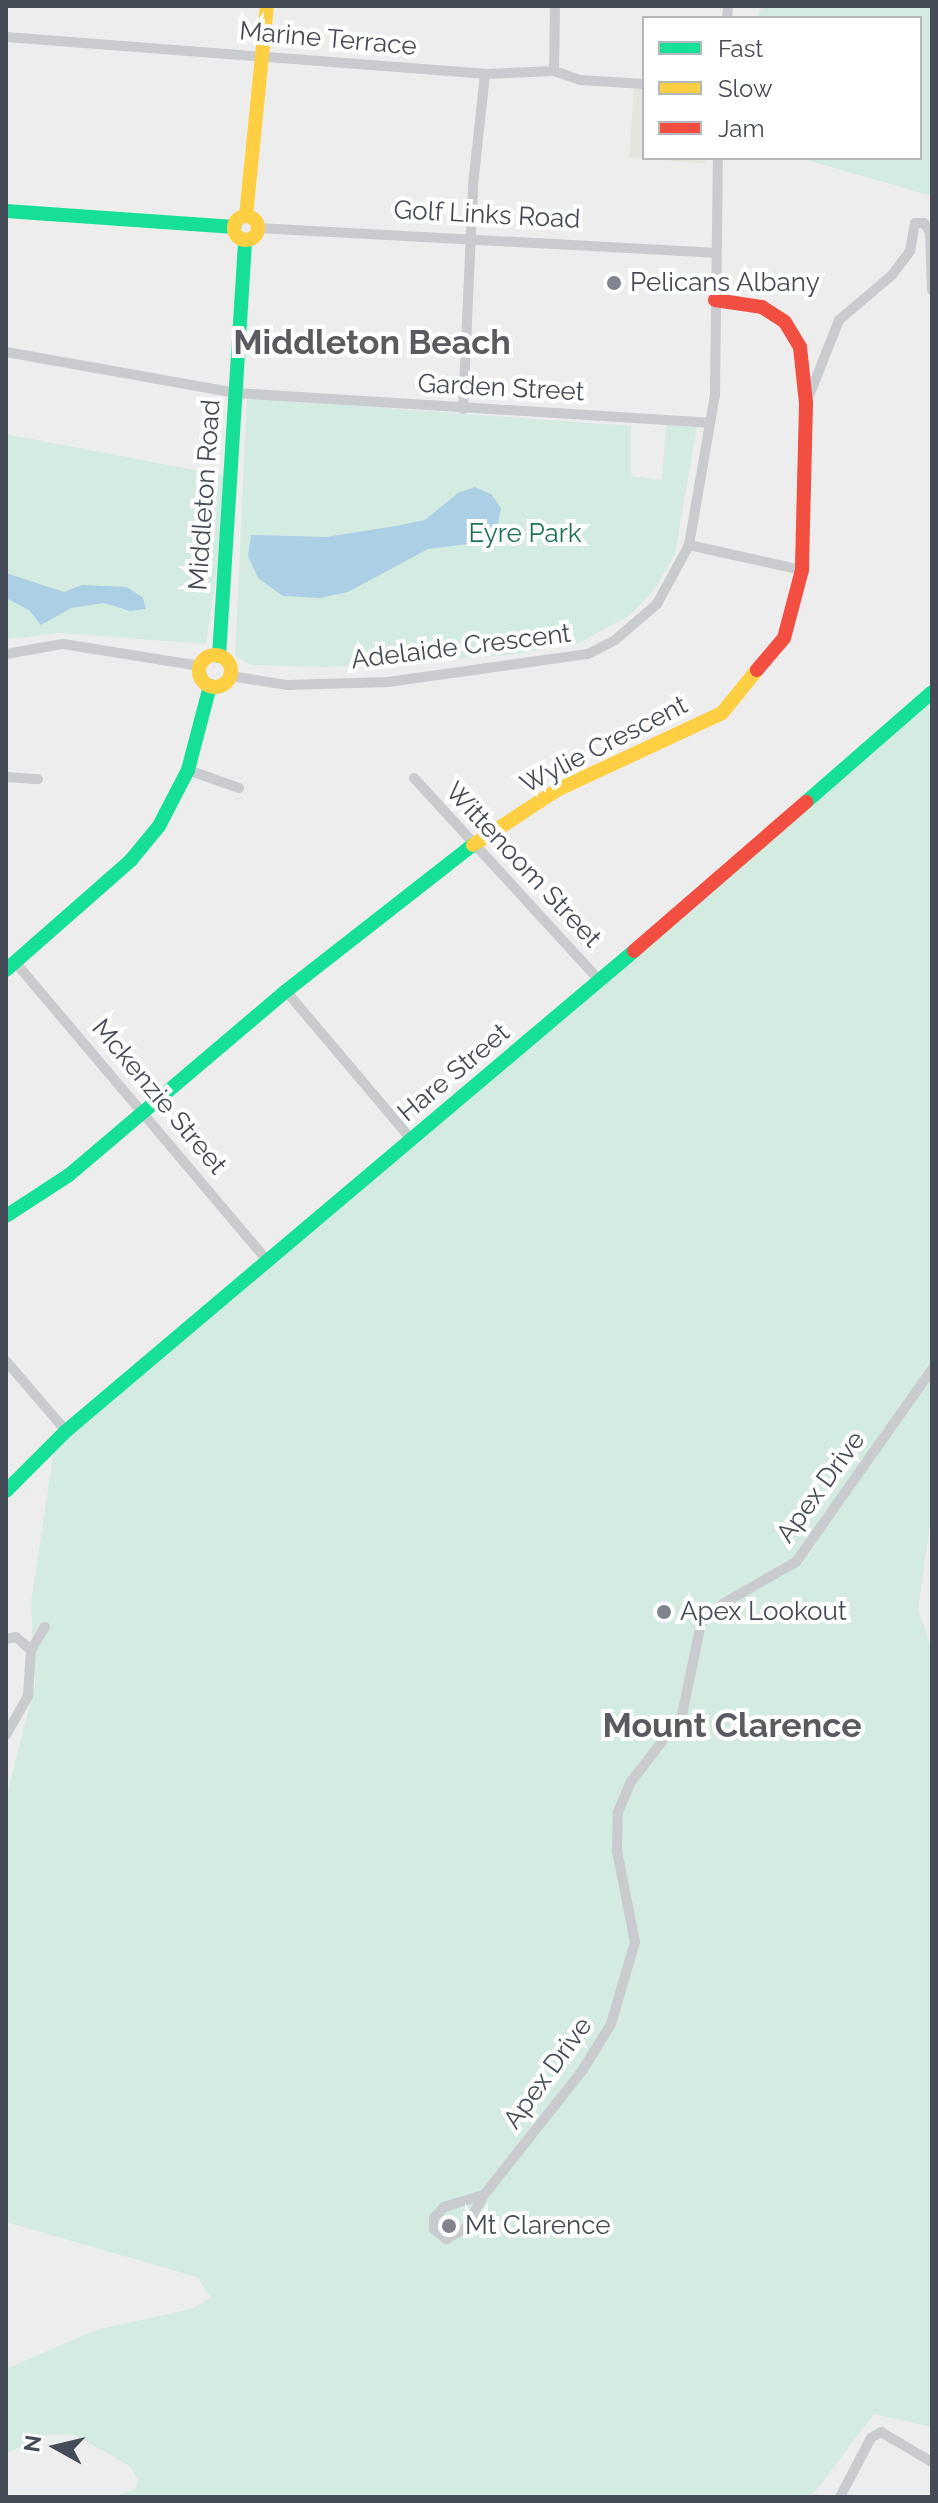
<!DOCTYPE html>
<html>
<head>
<meta charset="utf-8">
<style>
  body { margin:0 }
  #map { position:relative; width:938px; height:2503px; overflow:hidden; background:#eeeded; font-family:Raleway,sans-serif }
  div>[style] { position:absolute }
  [style*='--x'] { left:calc(var(--x)*1px); top:calc(var(--y)*1px); width:calc(var(--w)*1px); rotate:calc(var(--a)*1deg) }
  .commercial>* { inset:0; background:#e6e5dd }
  .green>* { inset:0; background:#d3ebe0 }
  .water>* { inset:0; background:#abcfe5 }
  .street>* { height:10px; margin:-5px; padding:0 5px; transform-origin:5px; border-radius:5px; background:#c9cbce }
  .fast>* { height:14px; margin:-7px; padding:0 7px; transform-origin:7px; border-radius:7px; background:#16e098 }
  .slow>* { height:14px; margin:-7px; padding:0 7px; transform-origin:7px; border-radius:7px; background:#ffcf43 }
  .slow>.ring { margin:-7px; padding:0; box-sizing:content-box; background:none; border:14px solid #ffcf43; border-radius:50% }
  .jam>* { height:14px; margin:-7px; padding:0 7px; transform-origin:7px; border-radius:7px; background:#f24e42 }
  .dots>* { width:22px; height:22px; translate:-50% -50%; box-sizing:border-box; border:4px solid #fff; border-radius:50% }
  span { translate:-50% -50%; white-space:nowrap; text-align:center; line-height:1.15; -webkit-text-stroke:8px #fff; paint-order:stroke }
  .street-label { font-size:26px; color:#464c57 }
  .poi-label { font-size:26px; color:#464c57 }
  .left { translate:0 -50%; text-align:left }
  .park-label { font-size:26px; color:#1f7156 }
  .district-label { font-size:34px; color:#595b60; font-weight:700 }
  .frame { position:absolute; inset:0; border:8px solid #464c57; pointer-events:none }
  .legend { position:absolute; left:642px; top:16px; width:280px; height:144px; box-sizing:border-box; background:#fff; border:2px solid #b5b7bc; margin:0; padding:10px 14px; list-style:none; font-size:24px; color:#464c57 }
  .legend li { display:flex; align-items:center; gap:16px; height:40px }
  .legend b { width:40px; border:2px solid #b5b7bc }
  .north { position:absolute; left:16px; top:2407px; width:80px; height:80px; -webkit-text-stroke:6px #fff; paint-order:stroke; rotate:278deg; font-size:22px; font-weight:700; line-height:32px; text-align:center; color:#464c57 }
  .north::after { content:''; display:block; margin:auto; width:28px; height:36px; background:#464c57; clip-path:polygon(50% 0,100% 100%,50% 72%,0 100%) }
</style>
</head>
<body>
<div id="map">
  <div class="commercial">
    <i style="clip-path:polygon(634px 88px,644px 89px,644px 158px,706px 158px,706px 164px,629px 157px)"></i>
  </div>
  <div class="green">
    <i style="clip-path:polygon(762px 6px,932px 6px,932px 196px,800px 158px,920px 158px,920px 18px,757px 18px)"></i>
    <i style="clip-path:polygon(247px 398px,631px 426px,631px 476px,662px 480px,666px 425px,697px 427px,675px 554px,654px 590px,630px 615px,579px 643px,510px 655px,325px 667px,251px 665px,235px 656px)"></i>
    <i style="clip-path:polygon(6px 434px,230px 477px,206px 644px,61px 633px,6px 639px)"></i>
    <i style="clip-path:polygon(932px 683px,932px 1511px,918px 1610px,932px 1649px,932px 2427px,874px 2414px,811px 2497px,115px 2497px,135px 2489px,138px 2480px,130px 2466px,75px 2435px,51px 2434px,6px 2453px,6px 2369px,96px 2330px,191px 2309px,211px 2298px,197px 2277px,6px 2222px,6px 1799px,35px 1684px,31px 1602px,55px 1442px,929px 695px)"></i>
  </div>
  <div class="water">
    <i style="clip-path:polygon(475px 487px,491px 494px,501px 508px,497px 530px,484px 542px,428px 549px,348px 592px,320px 598px,283px 596px,258px 578px,248px 556px,251px 535px,326px 537px,396px 526px,425px 520px,458px 493px)"></i>
    <i style="clip-path:polygon(6px 573px,64px 592px,82px 585px,127px 587px,143px 598px,146px 609px,130px 611px,104px 603px,71px 608px,41px 625px,29px 610px,6px 598px)"></i>
  </div>
  <div class="street">
    <i style="--x:727;--y:18;--w:12;--a:-85"></i>
    <i style="--x:6;--y:37;--w:480;--a:4.4"></i>
    <i style="--x:485;--y:74;--w:69;--a:-2.5"></i>
    <i style="--x:554;--y:71;--w:28;--a:19"></i>
    <i style="--x:580;--y:80;--w:64;--a:3.6"></i>
    <i style="--x:554;--y:71;--w:65;--a:-89.1"></i>
    <i style="--x:258;--y:228;--w:456;--a:3.1"></i>
    <i style="--x:6;--y:352;--w:234;--a:10.1"></i>
    <i style="--x:236;--y:393;--w:474;--a:3.6"></i>
    <i style="--x:807;--y:401;--w:87;--a:-68.4"></i>
    <i style="--x:839;--y:320;--w:70;--a:-40.3"></i>
    <i style="--x:892;--y:275;--w:30;--a:-53"></i>
    <i style="--x:910;--y:251;--w:28;--a:-80"></i>
    <i style="--x:915;--y:223;--w:9;--a:0"></i>
    <i style="--x:924;--y:223;--w:11;--a:56"></i>
    <i style="--x:930;--y:232;--w:58;--a:88"></i>
    <i style="--x:463;--y:409;--w:224;--a:-87.4"></i>
    <i style="--x:473;--y:185;--w:112;--a:-83.8"></i>
    <i style="--x:689;--y:545;--w:116;--a:12.5"></i>
    <i style="--x:6;--y:654;--w:58;--a:-10"></i>
    <i style="--x:63;--y:644;--w:139;--a:9.1"></i>
    <i style="--x:230;--y:676;--w:58;--a:9"></i>
    <i style="--x:287;--y:685;--w:101;--a:-1.7"></i>
    <i style="--x:388;--y:682;--w:202;--a:-8"></i>
    <i style="--x:588;--y:654;--w:30;--a:-27"></i>
    <i style="--x:615;--y:640;--w:55;--a:-40.6"></i>
    <i style="--x:657;--y:604;--w:67;--a:-61.5"></i>
    <i style="--x:689;--y:545;--w:153;--a:-80.2"></i>
    <i style="--x:715;--y:394;--w:236;--a:-89.3"></i>
    <i style="--x:188;--y:770;--w:54;--a:19.4"></i>
    <i style="--x:6;--y:777;--w:32;--a:4"></i>
    <i style="--x:414;--y:778;--w:275;--a:47.5"></i>
    <i style="--x:15;--y:962;--w:392;--a:49.8"></i>
    <i style="--x:286;--y:991;--w:195;--a:49.8"></i>
    <i style="--x:6;--y:1361;--w:92;--a:49.4"></i>
    <i style="--x:6;--y:1639;--w:10;--a:-11"></i>
    <i style="--x:16;--y:1637;--w:20;--a:41"></i>
    <i style="--x:31;--y:1650;--w:27;--a:-59"></i>
    <i style="--x:6;--y:1735;--w:45;--a:-60.6"></i>
    <i style="--x:28;--y:1696;--w:46;--a:-86.3"></i>
    <i style="--x:484;--y:2195;--w:42;--a:163.3"></i>
    <i style="--x:444;--y:2207;--w:15;--a:132"></i>
    <i style="--x:434;--y:2218;--w:11;--a:90"></i>
    <i style="--x:434;--y:2229;--w:16;--a:40"></i>
    <i style="--x:446;--y:2239;--w:21;--a:-28"></i>
    <i style="--x:465;--y:2229;--w:39;--a:-61"></i>
    <i style="--x:484;--y:2195;--w:158;--a:-51.7"></i>
    <i style="--x:582;--y:2071;--w:55;--a:-58.3"></i>
    <i style="--x:611;--y:2024;--w:85;--a:-73.7"></i>
    <i style="--x:635;--y:1942;--w:93;--a:-101.2"></i>
    <i style="--x:617;--y:1851;--w:39;--a:-89"></i>
    <i style="--x:618;--y:1812;--w:33;--a:-67"></i>
    <i style="--x:631;--y:1782;--w:84;--a:-52.7"></i>
    <i style="--x:682;--y:1715;--w:94;--a:-78.3"></i>
    <i style="--x:701;--y:1623;--w:30;--a:-41"></i>
    <i style="--x:724;--y:1603;--w:83;--a:-29.7"></i>
    <i style="--x:796;--y:1562;--w:236;--a:-54.8"></i>
    <i style="--x:840;--y:2497;--w:67;--a:-62.3"></i>
    <i style="--x:871;--y:2438;--w:12;--a:-31"></i>
    <i style="--x:881;--y:2432;--w:59;--a:30.5"></i>
  </div>
  <div class="fast">
    <i style="--x:6;--y:211;--w:229;--a:4"></i>
    <i style="--x:219;--y:656;--w:417;--a:-86.4"></i>
    <i style="--x:806;--y:802;--w:167;--a:-41.1"></i>
    <i style="--x:6;--y:970;--w:167;--a:-41.3"></i>
    <i style="--x:131;--y:860;--w:44;--a:-50.5"></i>
    <i style="--x:159;--y:826;--w:63;--a:-62.6"></i>
    <i style="--x:188;--y:770;--w:87;--a:-75.3"></i>
    <i style="--x:6;--y:1216;--w:75;--a:-33.1"></i>
    <i style="--x:69;--y:1175;--w:285;--a:-40.3"></i>
    <i style="--x:286;--y:991;--w:237;--a:-38"></i>
    <i style="--x:6;--y:1491;--w:85;--a:-45"></i>
    <i style="--x:66;--y:1431;--w:744;--a:-40.2"></i>
  </div>
  <div class="slow">
    <i class="ring" style="left:234px;top:216px;width:10px;height:10px"></i>
    <i style="--x:246;--y:216;--w:211;--a:-84.3"></i>
    <i class="ring" style="left:199px;top:655px;width:18px;height:18px"></i>
    <i style="--x:473;--y:845;--w:100;--a:-33.2"></i>
    <i style="--x:557;--y:790;--w:182;--a:-25"></i>
    <i style="--x:722;--y:713;--w:55;--a:-50.9"></i>
  </div>
  <div class="jam">
    <i style="--x:715;--y:300;--w:48;--a:8.5"></i>
    <i style="--x:762;--y:307;--w:27;--a:33"></i>
    <i style="--x:785;--y:322;--w:29;--a:59"></i>
    <i style="--x:800;--y:347;--w:56;--a:83.9"></i>
    <i style="--x:806;--y:403;--w:167;--a:91.4"></i>
    <i style="--x:802;--y:570;--w:70;--a:104.8"></i>
    <i style="--x:784;--y:638;--w:42;--a:130.2"></i>
    <i style="--x:634;--y:951;--w:228;--a:-40.9"></i>
  </div>
  <div class="dots">
    <i style="left:614px;top:283px;background:#81848c"></i>
    <i style="left:664px;top:1612px;background:#81848c"></i>
    <i style="left:449px;top:2226px;background:#81848c"></i>
  </div>
  <div class="street-label">
    <span style="left:328px;top:39px;rotate:5deg">Marine Terrace</span>
    <span style="left:487px;top:215px;rotate:3deg">Golf Links Road</span>
    <span style="left:501px;top:388px;rotate:3deg">Garden Street</span>
    <span style="left:205px;top:495px;rotate:-86deg">Middleton Road</span>
    <span style="left:461px;top:647px;rotate:-7deg">Adelaide Crescent</span>
    <span style="left:604px;top:745px;rotate:-27deg">Wylie Crescent</span>
    <span style="left:523px;top:865px;rotate:47deg">Wittenoom Street</span>
    <span style="left:454px;top:1073px;rotate:-40deg">Hare Street</span>
    <span style="left:159px;top:1097px;rotate:50deg">Mckenzie Street</span>
    <span style="left:821px;top:1487px;rotate:-54deg">Apex Drive</span>
    <span style="left:548px;top:2073px;rotate:-54deg">Apex Drive</span>
  </div>
  <div class="poi-label">
    <span class="left" style="left:630px;top:283px">Pelicans Albany</span>
    <span class="left" style="left:680px;top:1612px">Apex Lookout</span>
    <span class="left" style="left:465px;top:2226px">Mt Clarence</span>
  </div>
  <div class="park-label">
    <span style="left:525px;top:534px">Eyre Park</span>
  </div>
  <div class="district-label">
    <span style="left:372px;top:343px">Middleton Beach</span>
    <span style="left:732px;top:1726px">Mount Clarence</span>
  </div>
  <div class="frame"></div>
  <ul class="legend">
  <li><b style="height:10px;background:#16e098"></b>Fast</li>
  <li><b style="height:10px;background:#ffcf43"></b>Slow</li>
  <li><b style="height:10px;background:#f24e42"></b>Jam</li>
  </ul>
  <div class="north">N</div>
</div>
</body>
</html>
